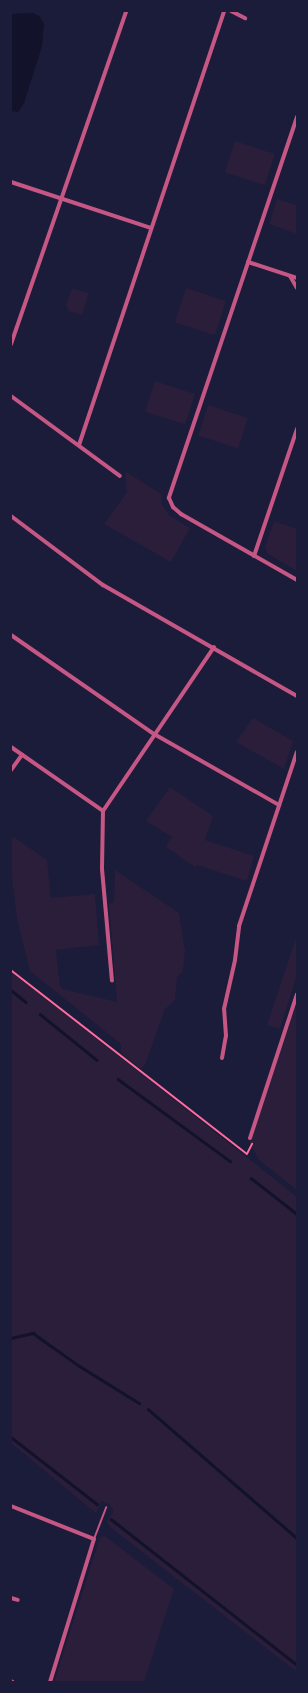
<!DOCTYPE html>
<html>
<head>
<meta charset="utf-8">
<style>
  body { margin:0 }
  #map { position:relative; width:308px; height:1693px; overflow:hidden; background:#1b1b3a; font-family:"PT Sans Narrow",sans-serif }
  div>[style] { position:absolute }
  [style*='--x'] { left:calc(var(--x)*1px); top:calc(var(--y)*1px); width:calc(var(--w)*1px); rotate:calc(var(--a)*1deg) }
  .green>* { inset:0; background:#2a1e3b; transform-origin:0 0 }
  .water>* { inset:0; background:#12122b }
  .stream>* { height:2.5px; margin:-1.25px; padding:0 1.25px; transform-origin:1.25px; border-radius:1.25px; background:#12122b }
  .path>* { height:1.5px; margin:-0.75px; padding:0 0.75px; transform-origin:0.75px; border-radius:0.75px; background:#ff6b9d }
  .service>* { height:2px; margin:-1px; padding:0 1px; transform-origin:1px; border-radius:1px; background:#c65784 }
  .minor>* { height:4px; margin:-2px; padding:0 2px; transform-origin:2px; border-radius:2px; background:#c65784 }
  span { translate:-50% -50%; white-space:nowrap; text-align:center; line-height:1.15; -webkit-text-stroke:3px #1b1b3a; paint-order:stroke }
  .frame { position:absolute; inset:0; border:12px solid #1b1b3a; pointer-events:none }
</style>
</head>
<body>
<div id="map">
  <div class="green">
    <i style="left:235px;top:141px;width:42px;height:33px;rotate:18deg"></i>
    <i style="clip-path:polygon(277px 199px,297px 205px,297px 234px,269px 224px)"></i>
    <i style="left:186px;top:288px;width:42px;height:36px;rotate:18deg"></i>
    <i style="clip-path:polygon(74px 289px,89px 293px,82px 315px,68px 311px,66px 305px,71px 290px)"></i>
    <i style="left:155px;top:381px;width:42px;height:32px;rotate:18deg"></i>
    <i style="left:208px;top:405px;width:42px;height:32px;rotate:18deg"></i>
    <i style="clip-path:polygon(125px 471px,161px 494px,162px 505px,170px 516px,190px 528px,171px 562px,104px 524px,127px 492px)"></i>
    <i style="clip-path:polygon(274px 521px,297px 529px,297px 571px,268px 554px,265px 547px)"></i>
    <i style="clip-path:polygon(253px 718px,293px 741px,284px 769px,236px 742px)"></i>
    <i style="clip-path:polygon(170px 787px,213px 816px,205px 840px,254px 856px,247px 881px,197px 865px,196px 868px,166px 847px,172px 837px,146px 821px)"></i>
    <i style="clip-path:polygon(14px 837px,47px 860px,51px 898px,95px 894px,99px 945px,56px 950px,60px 986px,63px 989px,117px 1002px,109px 904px,114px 902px,115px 870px,179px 913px,185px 951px,183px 971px,177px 977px,175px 1000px,165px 1009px,145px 1065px,141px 1069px,121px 1053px,121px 1044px,30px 971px,17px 919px,11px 870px,11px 841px)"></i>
    <i style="clip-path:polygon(297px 935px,297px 975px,280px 1029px,267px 1025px)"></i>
    <i style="clip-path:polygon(11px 971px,297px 1197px,297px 1672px,110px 1527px,107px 1521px,114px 1511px,109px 1504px,101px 1501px,96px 1513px,11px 1443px)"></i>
    <i style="clip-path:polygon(297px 1003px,297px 1190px,259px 1160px,249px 1142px)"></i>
    <i style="clip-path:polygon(105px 1536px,174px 1589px,144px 1682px,54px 1682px,100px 1537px)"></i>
  </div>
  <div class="water">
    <i style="clip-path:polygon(33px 13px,39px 16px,44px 24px,42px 46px,24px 103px,18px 112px,11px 111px,11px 14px)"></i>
  </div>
  <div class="stream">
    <i style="--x:11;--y:990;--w:19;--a:39"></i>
    <i style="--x:40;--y:1014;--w:73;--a:38.9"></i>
    <i style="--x:118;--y:1079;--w:139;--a:36.2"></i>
    <i style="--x:251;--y:1178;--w:58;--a:38"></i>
    <i style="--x:11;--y:1338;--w:23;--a:-13"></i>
    <i style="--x:33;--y:1333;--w:55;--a:35.4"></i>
    <i style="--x:78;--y:1365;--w:72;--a:31.9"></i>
    <i style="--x:148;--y:1409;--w:197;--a:40.9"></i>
    <i style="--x:11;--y:1437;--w:109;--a:37.9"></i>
    <i style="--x:111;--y:1519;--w:236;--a:38.1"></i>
  </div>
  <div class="path">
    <i style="--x:11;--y:970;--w:299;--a:37.9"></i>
    <i style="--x:247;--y:1154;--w:11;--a:-63"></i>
  </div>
  <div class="service">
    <i style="--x:94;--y:1539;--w:34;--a:-69"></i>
  </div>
  <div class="minor">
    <i style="--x:231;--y:11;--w:16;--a:27"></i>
    <i style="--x:297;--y:117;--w:402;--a:108.6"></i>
    <i style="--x:169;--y:498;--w:10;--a:66"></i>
    <i style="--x:173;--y:507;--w:11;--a:41"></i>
    <i style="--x:181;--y:514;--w:133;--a:29.6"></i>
    <i style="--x:11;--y:182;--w:147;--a:18.2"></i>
    <i style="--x:248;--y:262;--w:52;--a:18.1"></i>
    <i style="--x:290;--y:276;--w:14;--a:60"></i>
    <i style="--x:11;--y:344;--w:352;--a:-70.9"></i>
    <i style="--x:11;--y:396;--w:135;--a:36.3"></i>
    <i style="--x:79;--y:445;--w:458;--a:-71.5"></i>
    <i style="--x:11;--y:516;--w:115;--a:36.9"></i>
    <i style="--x:103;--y:585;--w:224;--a:29.8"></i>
    <i style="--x:254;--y:556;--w:134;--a:-71.3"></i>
    <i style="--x:11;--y:635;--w:174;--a:34.7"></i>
    <i style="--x:154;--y:734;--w:144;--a:29.6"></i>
    <i style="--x:11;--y:747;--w:112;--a:34.8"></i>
    <i style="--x:11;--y:770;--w:19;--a:-54"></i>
    <i style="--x:103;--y:811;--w:198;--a:-55.9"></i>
    <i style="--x:103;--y:811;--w:58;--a:91"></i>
    <i style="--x:102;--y:869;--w:112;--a:84.9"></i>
    <i style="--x:222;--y:1058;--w:22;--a:-80"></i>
    <i style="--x:226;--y:1036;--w:27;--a:-94"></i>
    <i style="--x:224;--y:1009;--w:50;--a:-77.3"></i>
    <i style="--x:235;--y:960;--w:34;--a:-83"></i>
    <i style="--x:239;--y:926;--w:183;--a:-71.6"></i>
    <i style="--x:250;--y:1138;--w:151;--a:-71.9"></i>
    <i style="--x:11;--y:1506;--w:89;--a:21.7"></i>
    <i style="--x:94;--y:1539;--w:150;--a:107.1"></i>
    <i style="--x:11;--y:1598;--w:7;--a:16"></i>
    <i style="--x:11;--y:1681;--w:2;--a:27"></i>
  </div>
  <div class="frame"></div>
</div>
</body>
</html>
